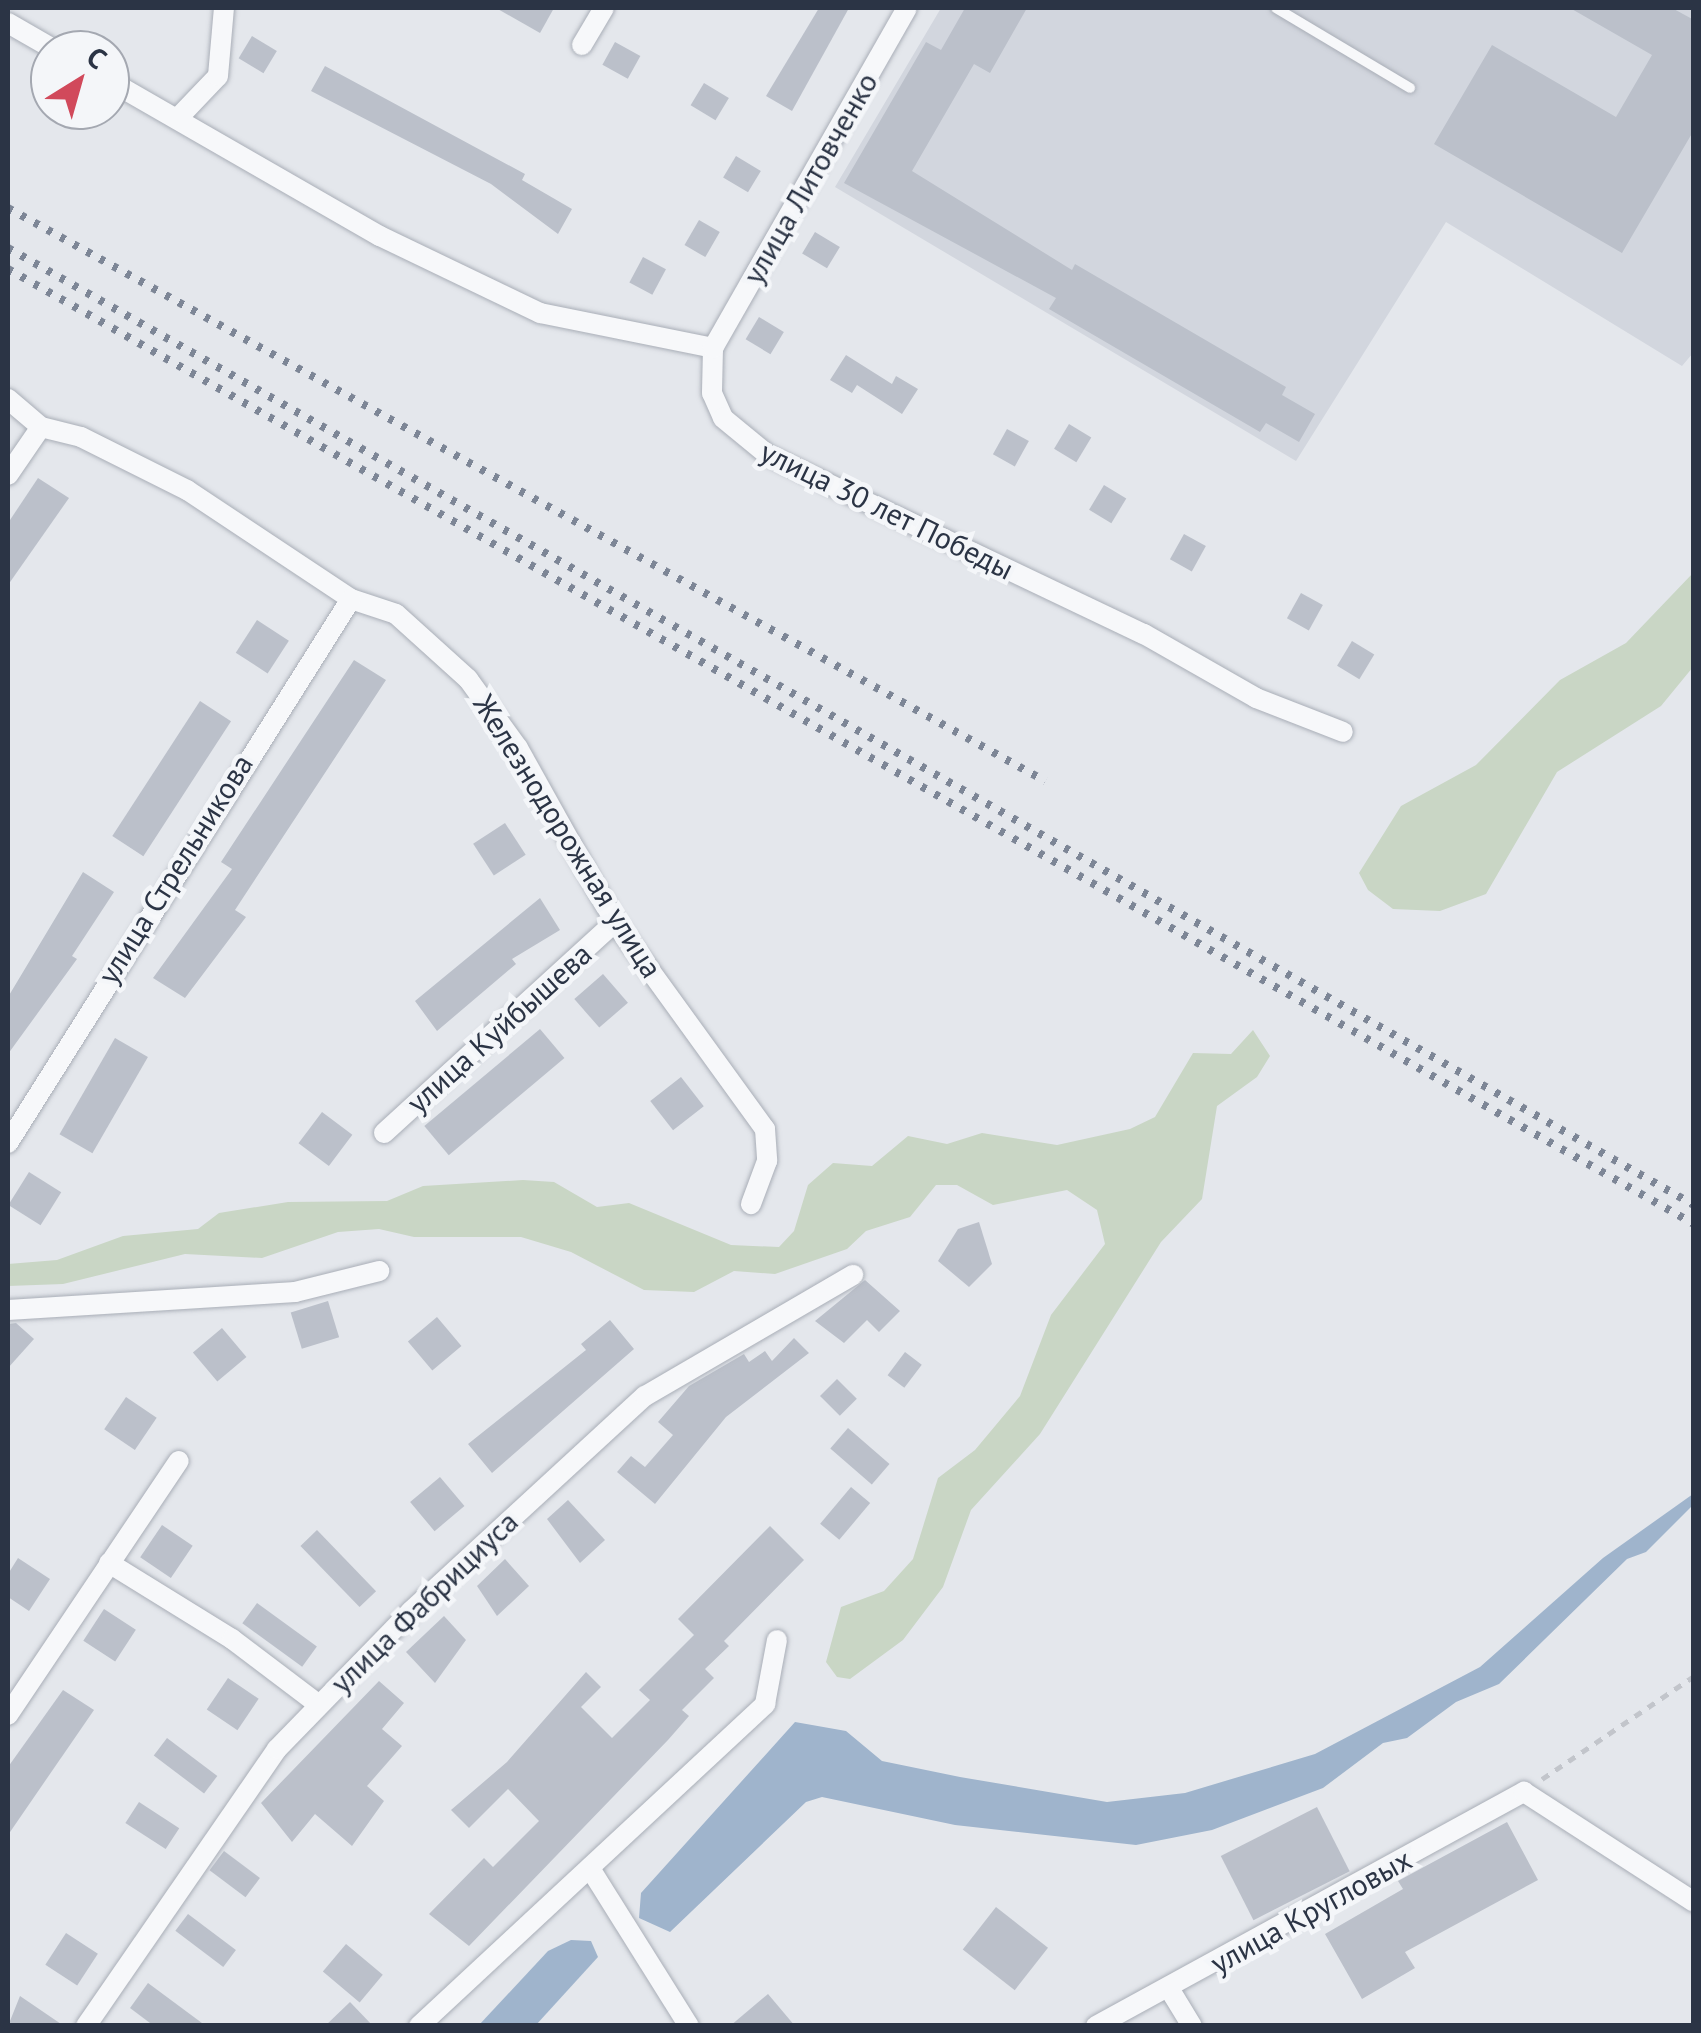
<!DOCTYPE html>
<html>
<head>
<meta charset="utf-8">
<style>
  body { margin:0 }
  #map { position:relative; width:1701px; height:2033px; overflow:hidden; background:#e4e7ec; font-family:"PT Sans",sans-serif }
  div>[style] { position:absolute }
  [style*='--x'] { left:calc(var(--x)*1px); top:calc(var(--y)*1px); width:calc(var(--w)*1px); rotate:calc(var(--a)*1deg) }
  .built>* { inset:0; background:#d2d6de }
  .green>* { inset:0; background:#c9d6c5 }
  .water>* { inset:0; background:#9fb4cc }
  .building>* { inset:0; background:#bbc0ca; transform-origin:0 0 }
  .path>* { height:5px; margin-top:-2.5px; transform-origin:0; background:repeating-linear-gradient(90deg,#c2c5cb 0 8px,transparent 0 16px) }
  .roads { filter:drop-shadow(0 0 2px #a9aeb7) drop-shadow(0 0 2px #a9aeb7) }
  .lane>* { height:10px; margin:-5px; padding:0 5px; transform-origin:5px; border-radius:5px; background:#f7f8fa }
  .street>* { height:20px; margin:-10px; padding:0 10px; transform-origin:10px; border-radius:10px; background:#f7f8fa }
  .rail>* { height:8px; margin-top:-4px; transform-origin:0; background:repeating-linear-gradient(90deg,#7d8696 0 5px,transparent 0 15px) }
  span { translate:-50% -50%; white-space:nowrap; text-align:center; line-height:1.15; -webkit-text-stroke:9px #f4f6f9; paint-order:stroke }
  .street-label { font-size:30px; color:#2b3445 }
  .frame { position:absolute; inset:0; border:10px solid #2b3445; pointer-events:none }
  .north { position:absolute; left:30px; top:30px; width:100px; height:100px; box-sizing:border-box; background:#f4f6f9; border:2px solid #a4a8b1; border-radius:50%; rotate:37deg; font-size:28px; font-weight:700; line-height:40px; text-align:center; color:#2b3445 }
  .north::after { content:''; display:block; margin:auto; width:35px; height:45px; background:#d1495b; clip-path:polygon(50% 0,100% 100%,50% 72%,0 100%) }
</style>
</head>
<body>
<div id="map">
  <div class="built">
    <i style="clip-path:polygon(941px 8px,1693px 8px,1693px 353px,1682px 366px,1446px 222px,1296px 461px,835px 187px)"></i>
  </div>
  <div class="green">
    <i style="clip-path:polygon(1693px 573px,1693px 667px,1661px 706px,1557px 772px,1486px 894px,1440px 911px,1393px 909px,1368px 890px,1359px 873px,1401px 806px,1476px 765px,1560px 680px,1626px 643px)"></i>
    <i style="clip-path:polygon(1253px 1030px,1270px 1056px,1257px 1077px,1217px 1106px,1202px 1199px,1161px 1242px,1040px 1434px,971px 1510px,943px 1587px,903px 1640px,850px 1679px,837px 1677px,826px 1662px,841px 1607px,884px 1591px,913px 1559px,938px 1478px,975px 1450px,1020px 1396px,1051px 1315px,1105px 1244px,1097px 1210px,1067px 1190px,993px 1205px,957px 1185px,936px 1185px,910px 1217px,866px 1231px,847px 1249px,775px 1274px,734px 1271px,694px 1292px,644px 1290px,571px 1252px,521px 1237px,414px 1237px,379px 1229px,338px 1232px,262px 1258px,185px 1254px,63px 1284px,8px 1286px,8px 1264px,57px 1260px,123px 1236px,198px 1229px,219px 1213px,288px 1202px,387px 1201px,423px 1186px,523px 1180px,554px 1182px,597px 1207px,629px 1203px,731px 1245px,779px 1247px,794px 1231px,808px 1185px,833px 1163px,872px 1166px,908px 1136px,947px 1144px,982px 1133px,1057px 1145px,1130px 1129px,1155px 1117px,1193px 1053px,1231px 1054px)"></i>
  </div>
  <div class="water">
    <i style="clip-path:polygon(1693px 1494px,1693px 1505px,1646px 1552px,1627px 1559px,1499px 1684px,1456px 1702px,1407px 1738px,1383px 1743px,1323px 1788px,1212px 1830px,1136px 1845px,955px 1825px,822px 1797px,806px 1802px,670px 1932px,639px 1918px,641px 1893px,795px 1722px,846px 1731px,882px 1761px,960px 1777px,1107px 1802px,1185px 1793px,1315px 1754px,1480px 1667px,1603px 1558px)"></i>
    <i style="clip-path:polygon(571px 1940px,591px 1941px,598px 1957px,536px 2025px,479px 2025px,548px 1951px)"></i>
  </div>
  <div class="building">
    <i style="clip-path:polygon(496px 8px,554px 8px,540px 33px)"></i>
    <i style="clip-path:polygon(819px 8px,849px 8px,792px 111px,766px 96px)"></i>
    <i style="clip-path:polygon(965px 8px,1027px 8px,990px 73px,974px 64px,912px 171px,1072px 270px,1075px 264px,1286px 387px,1282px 395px,1315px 414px,1299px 442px,1266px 423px,1260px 432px,1049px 309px,1056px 298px,844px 183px,926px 42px,941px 50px)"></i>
    <i style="clip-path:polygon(1570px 8px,1672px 8px,1694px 20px,1694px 130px,1622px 253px,1434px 144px,1492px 45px,1616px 117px,1652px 55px)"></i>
    <i style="left:252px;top:36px;width:29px;height:26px;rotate:31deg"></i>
    <i style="left:615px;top:42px;width:29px;height:26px;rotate:29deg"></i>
    <i style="clip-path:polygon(325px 66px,525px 174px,522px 180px,572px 209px,558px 234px,491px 184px,311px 91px)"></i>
    <i style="left:704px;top:83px;width:29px;height:26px;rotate:31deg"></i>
    <i style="left:736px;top:156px;width:29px;height:25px;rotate:31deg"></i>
    <i style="left:699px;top:220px;width:24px;height:29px;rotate:30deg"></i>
    <i style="left:815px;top:232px;width:29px;height:25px;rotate:31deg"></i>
    <i style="left:643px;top:257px;width:26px;height:29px;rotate:28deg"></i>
    <i style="left:759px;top:317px;width:29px;height:26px;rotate:31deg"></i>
    <i style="clip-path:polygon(846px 355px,892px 384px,896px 376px,918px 389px,902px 414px,857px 385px,852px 393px,830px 380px)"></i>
    <i style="left:1069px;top:424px;width:26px;height:29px;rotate:31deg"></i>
    <i style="left:1007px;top:429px;width:25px;height:29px;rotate:29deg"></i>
    <i style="clip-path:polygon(38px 478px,69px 498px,8px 585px,8px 523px)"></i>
    <i style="left:1104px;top:485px;width:26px;height:29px;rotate:31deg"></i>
    <i style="left:1184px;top:534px;width:25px;height:29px;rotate:29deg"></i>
    <i style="left:1301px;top:593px;width:25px;height:29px;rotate:29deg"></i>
    <i style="left:257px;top:620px;width:38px;height:39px;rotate:33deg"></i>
    <i style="left:1352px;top:641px;width:26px;height:29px;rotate:31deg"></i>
    <i style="clip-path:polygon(354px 660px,386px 680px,235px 910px,246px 917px,185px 998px,153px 978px,232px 869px,221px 862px)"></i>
    <i style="left:200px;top:701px;width:37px;height:161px;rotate:33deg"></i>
    <i style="left:505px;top:823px;width:38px;height:38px;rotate:57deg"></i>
    <i style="clip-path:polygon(83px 872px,114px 892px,72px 956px,77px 959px,8px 1054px,8px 997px)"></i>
    <i style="clip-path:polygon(540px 898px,560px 930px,512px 959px,516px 964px,437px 1031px,415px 1001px)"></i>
    <i style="left:603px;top:974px;width:38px;height:38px;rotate:49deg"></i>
    <i style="left:540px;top:1029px;width:38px;height:151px;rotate:50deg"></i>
    <i style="left:115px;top:1038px;width:38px;height:111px;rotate:30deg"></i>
    <i style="left:681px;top:1077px;width:37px;height:39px;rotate:52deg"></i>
    <i style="left:322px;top:1112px;width:38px;height:39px;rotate:37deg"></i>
    <i style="left:29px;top:1172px;width:38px;height:39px;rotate:32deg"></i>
    <i style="clip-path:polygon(979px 1222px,992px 1264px,969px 1287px,938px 1261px,958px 1229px)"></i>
    <i style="clip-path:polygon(865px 1280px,900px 1311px,879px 1332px,867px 1320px,844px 1343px,815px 1321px)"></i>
    <i style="left:328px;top:1301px;width:38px;height:39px;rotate:73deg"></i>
    <i style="left:437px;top:1317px;width:38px;height:38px;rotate:50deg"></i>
    <i style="clip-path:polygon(610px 1320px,634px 1349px,492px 1473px,468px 1444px,586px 1350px,581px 1344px)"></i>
    <i style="clip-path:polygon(16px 1323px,34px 1339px,8px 1368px,8px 1324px)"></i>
    <i style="left:222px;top:1328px;width:38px;height:38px;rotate:50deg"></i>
    <i style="clip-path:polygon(794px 1338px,809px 1353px,726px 1417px,655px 1504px,617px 1472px,631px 1456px,645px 1467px,673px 1435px,658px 1422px,689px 1386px,744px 1354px,749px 1362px,765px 1351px,772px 1361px)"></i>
    <i style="left:905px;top:1352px;width:21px;height:29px;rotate:37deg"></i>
    <i style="left:837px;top:1379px;width:28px;height:24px;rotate:45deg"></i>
    <i style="left:126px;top:1397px;width:37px;height:39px;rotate:34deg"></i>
    <i style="left:848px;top:1428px;width:55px;height:27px;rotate:41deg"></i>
    <i style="left:440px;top:1477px;width:38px;height:39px;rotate:50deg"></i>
    <i style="left:851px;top:1487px;width:25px;height:48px;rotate:40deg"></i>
    <i style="clip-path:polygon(568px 1500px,605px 1540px,580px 1563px,547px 1519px)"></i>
    <i style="left:162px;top:1525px;width:37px;height:39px;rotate:34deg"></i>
    <i style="clip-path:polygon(770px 1526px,804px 1560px,724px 1641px,729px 1646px,705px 1669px,714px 1678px,682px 1710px,689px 1716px,668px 1740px,469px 1946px,429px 1914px,484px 1858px,493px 1867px,539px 1821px,508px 1789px,469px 1828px,451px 1810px,507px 1762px,586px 1672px,601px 1687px,581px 1707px,612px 1738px,650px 1700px,639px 1690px,694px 1635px,678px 1619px)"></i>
    <i style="left:317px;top:1530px;width:85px;height:23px;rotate:46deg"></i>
    <i style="clip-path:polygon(18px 1558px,50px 1579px,29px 1611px,8px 1597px,8px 1574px)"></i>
    <i style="clip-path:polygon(505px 1559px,529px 1586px,497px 1616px,477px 1586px)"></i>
    <i style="left:257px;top:1603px;width:74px;height:25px;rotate:36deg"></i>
    <i style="left:104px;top:1609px;width:38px;height:38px;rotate:33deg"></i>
    <i style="clip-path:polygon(444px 1616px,466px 1640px,435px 1683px,406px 1652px)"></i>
    <i style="left:228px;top:1678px;width:37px;height:38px;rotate:34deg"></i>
    <i style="clip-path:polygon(379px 1681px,404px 1703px,382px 1729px,402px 1746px,367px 1786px,384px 1801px,352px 1846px,315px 1814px,292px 1842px,261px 1803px)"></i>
    <i style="clip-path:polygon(63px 1690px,94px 1710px,8px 1835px,8px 1767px)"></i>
    <i style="left:167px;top:1738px;width:63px;height:22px;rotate:37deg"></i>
    <i style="left:139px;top:1802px;width:48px;height:25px;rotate:33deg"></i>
    <i style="left:1317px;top:1807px;width:72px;height:108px;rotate:63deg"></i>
    <i style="clip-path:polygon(1507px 1822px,1538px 1880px,1405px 1952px,1415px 1968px,1362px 1999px,1325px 1934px,1403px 1889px,1398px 1881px)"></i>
    <i style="left:224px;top:1851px;width:45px;height:24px;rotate:37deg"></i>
    <i style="left:996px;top:1907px;width:66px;height:54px;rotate:38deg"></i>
    <i style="left:188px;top:1914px;width:60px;height:21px;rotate:37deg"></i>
    <i style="left:66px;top:1933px;width:38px;height:38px;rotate:33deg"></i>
    <i style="left:346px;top:1944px;width:48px;height:36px;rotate:40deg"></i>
    <i style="clip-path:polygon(148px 1983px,206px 2026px,154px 2026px,130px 2008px)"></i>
    <i style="clip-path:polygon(768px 1994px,795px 2026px,730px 2026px)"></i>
    <i style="clip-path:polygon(20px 1996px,64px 2026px,8px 2026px)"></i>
    <i style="clip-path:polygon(350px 2002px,373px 2026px,325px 2026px)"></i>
  </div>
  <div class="path">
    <i style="--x:1542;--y:1779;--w:184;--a:-34.1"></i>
  </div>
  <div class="roads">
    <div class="lane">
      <i style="--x:1276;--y:8;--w:156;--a:30.8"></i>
    </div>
    <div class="street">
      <i style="--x:8;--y:23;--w:54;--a:29.9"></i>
      <i style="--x:582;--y:45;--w:43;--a:-59.3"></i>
      <i style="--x:110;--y:81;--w:311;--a:29.9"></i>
      <i style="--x:380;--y:236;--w:178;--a:25.7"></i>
      <i style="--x:540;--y:313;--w:177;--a:11.4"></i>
      <i style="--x:713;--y:348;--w:45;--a:91.3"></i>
      <i style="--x:712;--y:393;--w:27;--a:66"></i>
      <i style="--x:723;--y:418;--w:58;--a:39.4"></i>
      <i style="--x:768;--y:455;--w:416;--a:25.5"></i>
      <i style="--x:1144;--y:634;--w:129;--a:29.7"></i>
      <i style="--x:1256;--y:698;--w:93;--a:21.3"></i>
      <i style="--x:177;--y:119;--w:59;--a:-46.4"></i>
      <i style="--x:218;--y:76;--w:68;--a:-85"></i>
      <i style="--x:713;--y:348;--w:391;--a:-60.3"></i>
      <i style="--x:8;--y:399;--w:43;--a:40.3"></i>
      <i style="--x:41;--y:427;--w:41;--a:14"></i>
      <i style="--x:81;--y:437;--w:119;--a:26.6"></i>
      <i style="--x:187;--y:490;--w:197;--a:33.6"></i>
      <i style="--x:351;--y:599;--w:47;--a:18.4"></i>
      <i style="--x:396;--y:614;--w:97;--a:42.1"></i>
      <i style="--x:468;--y:679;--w:85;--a:54.1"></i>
      <i style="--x:518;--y:748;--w:199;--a:60.9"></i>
      <i style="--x:615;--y:922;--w:256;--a:54.1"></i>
      <i style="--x:765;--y:1129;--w:32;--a:86"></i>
      <i style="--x:767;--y:1161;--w:46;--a:110.4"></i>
      <i style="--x:8;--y:475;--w:58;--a:-55.5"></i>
      <i style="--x:384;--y:1133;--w:313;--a:-42.4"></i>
      <i style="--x:8;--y:1143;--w:643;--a:-57.77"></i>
      <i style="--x:8;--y:1310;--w:288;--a:-3.6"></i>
      <i style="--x:295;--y:1292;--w:87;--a:-14"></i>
      <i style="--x:109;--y:1563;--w:145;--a:31.7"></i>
      <i style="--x:232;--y:1639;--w:108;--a:37.1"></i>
      <i style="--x:8;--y:1715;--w:306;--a:-56.1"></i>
      <i style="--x:591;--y:1870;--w:184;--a:57.9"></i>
      <i style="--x:1170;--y:1990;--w:42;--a:58.6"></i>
      <i style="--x:86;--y:2026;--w:336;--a:-55.4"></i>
      <i style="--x:277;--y:1749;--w:192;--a:-45.8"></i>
      <i style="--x:411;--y:1611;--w:318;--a:-42.6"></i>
      <i style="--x:645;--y:1396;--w:241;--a:-30.2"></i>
      <i style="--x:419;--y:2026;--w:473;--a:-42.9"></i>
      <i style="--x:765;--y:1704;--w:65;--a:-79.4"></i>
      <i style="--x:1096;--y:2026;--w:488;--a:-28.7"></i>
      <i style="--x:1524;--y:1792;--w:202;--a:32.9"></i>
    </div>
  </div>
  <div class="rail">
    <i style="--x:8;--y:208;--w:1185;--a:28.92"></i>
    <i style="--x:8;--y:248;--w:1939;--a:29.58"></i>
    <i style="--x:8;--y:269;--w:1938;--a:29.53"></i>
  </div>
  <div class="street-label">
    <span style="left:810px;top:178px;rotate:-60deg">улица Литовченко</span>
    <span style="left:887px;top:510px;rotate:26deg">улица 30 лет Победы</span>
    <span style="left:568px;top:836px;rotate:58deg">Железнодорожная улица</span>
    <span style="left:175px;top:869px;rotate:-58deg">улица Стрельникова</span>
    <span style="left:499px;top:1028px;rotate:-42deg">улица Куйбышева</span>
    <span style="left:424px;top:1602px;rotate:-44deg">улица Фабрициуса</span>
    <span style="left:1311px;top:1911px;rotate:-29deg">улица Кругловых</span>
  </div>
  <div class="frame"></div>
  <div class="north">С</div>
</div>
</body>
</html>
